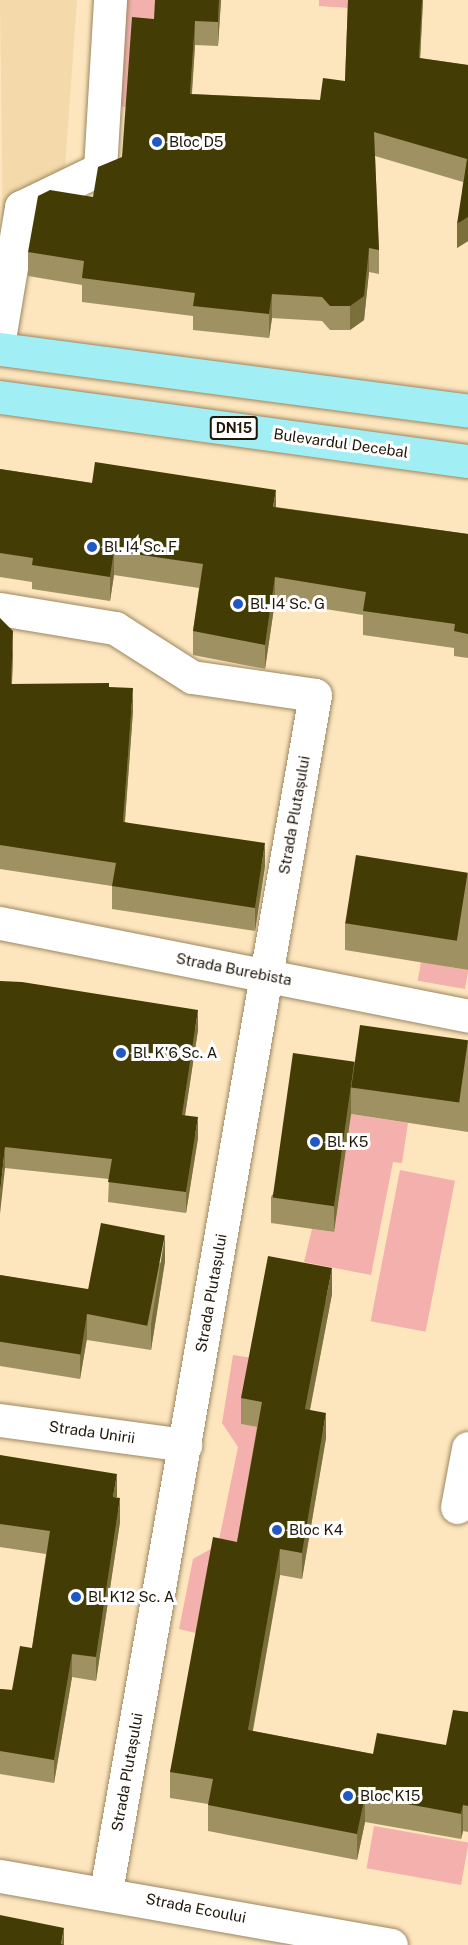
<!DOCTYPE html>
<html>
<head>
<meta charset="utf-8">
<style>
  body { margin:0 }
  #map { position:relative; width:468px; height:1945px; overflow:hidden; background:#fde6be; font-family:"Public Sans",sans-serif }
  div>[style] { position:absolute }
  [style*='--x'] { left:calc(var(--x)*1px); top:calc(var(--y)*1px); width:calc(var(--w)*1px); rotate:calc(var(--a)*1deg) }
  .built>* { inset:0; background:#f4d9aa }
  .green>* { inset:0; background:#f4b0ad; transform-origin:0 0 }
  .roads { filter:drop-shadow(0 0 2px #9b8761) drop-shadow(0 0 2px #9b8761) }
  .minor>* { height:33px; margin:-16.5px; padding:0 16.5px; transform-origin:16.5px; border-radius:16.5px; background:#fff }
  .major>* { height:33px; margin:-16.5px; padding:0 16.5px; transform-origin:16.5px; border-radius:16.5px; background:#a1eff5 }
  .wall>* { inset:0; background:#a09162 }
  .shaded-wall>* { inset:0; background:#7b6f3c }
  .building>* { inset:0; background:#433c05; transform-origin:0 0 }
  .dots>* { width:16px; height:16px; translate:-50% -50%; box-sizing:border-box; border:3px solid #fff; border-radius:50% }
  span { translate:-50% -50%; white-space:nowrap; text-align:center; line-height:1.15; -webkit-text-stroke:6px #fff; paint-order:stroke }
  .shield-label span { padding:2px 4px; background:#fff; border:2px solid; border-radius:4px; -webkit-text-stroke-width:0 }
  .shield-label { font-size:14px; color:#1f1608; font-weight:700 }
  .poi-label { font-size:15px; color:#1f1608 }
  .left { translate:0 -50%; text-align:left }
  .street-label { font-size:15px; color:#1f1608 }
</style>
</head>
<body>
<div id="map">
  <div class="built">
    <i style="clip-path:polygon(0 0,77px 0,65px 168px,3px 232px)"></i>
  </div>
  <div class="green">
    <i style="clip-path:polygon(110px 0,157px 0,154px 43px,127px 107px,104px 106px)"></i>
    <i style="clip-path:polygon(319px 0,349px 0,349px 8px,319px 6px)"></i>
    <i style="left:421px;top:962px;width:48px;height:19px;rotate:10deg"></i>
    <i style="clip-path:polygon(351px 1114px,408px 1123px,402px 1163px,393px 1162px,371px 1275px,304px 1262px,312px 1229px,334px 1232px)"></i>
    <i style="left:400px;top:1170px;width:56px;height:154px;rotate:11deg"></i>
    <i style="clip-path:polygon(233px 1355px,253px 1358px,241px 1424px,262px 1428px,237px 1567px,200px 1634px,179px 1629px,193px 1559px,218px 1545px,238px 1447px,222px 1423px)"></i>
    <i style="left:374px;top:1826px;width:96px;height:43px;rotate:10deg"></i>
  </div>
  <div class="roads">
    <div class="minor">
      <i style="--x:0;--y:333;--w:128;--a:-80.5"></i>
      <i style="--x:21;--y:207;--w:88;--a:-25.7"></i>
      <i style="--x:100;--y:169;--w:169;--a:-86.6"></i>
      <i style="--x:0;--y:609;--w:117;--a:9.4"></i>
      <i style="--x:115;--y:628;--w:91;--a:32.5"></i>
      <i style="--x:192;--y:677;--w:124;--a:8.3"></i>
      <i style="--x:315;--y:695;--w:1214;--a:99.91"></i>
      <i style="--x:0;--y:923;--w:477;--a:11.2"></i>
      <i style="--x:0;--y:1420;--w:187;--a:7.7"></i>
      <i style="--x:457;--y:1507;--w:60;--a:-79.4"></i>
      <i style="--x:0;--y:1876;--w:397;--a:10"></i>
    </div>
    <div class="major">
      <i style="--x:0;--y:349;--w:472;--a:7.5"></i>
      <i style="--x:0;--y:397;--w:472;--a:7.8"></i>
    </div>
  </div>
  <div class="wall">
    <i style="clip-path:polygon(221px 0,218px 46px,195px 45px,192px 94px,320px 100px,345px 81px,348px 0,423px 0,420px 58px,468px 65px,468px 241px,457px 248px,463px 182px,375px 156px,379px 250px,379px 274px,369px 272px,364px 320px,350px 330px,330px 330px,322px 321px,272px 318px,269px 338px,193px 330px,193px 316px,82px 302px,82px 285px,28px 276px,28px 252px,93px 197px,122px 157px,154px 19px)"></i>
    <i style="clip-path:polygon(0 469px,92px 483px,276px 507px,468px 534px,468px 658px,454px 656px,454px 648px,363px 635px,363px 615px,275px 601px,265px 669px,193px 655px,193px 631px,199px 588px,114px 575px,110px 601px,32px 589px,32px 582px,0 577px)"></i>
    <i style="clip-path:polygon(0 618px,13px 654px,12px 684px,109px 687px,133px 711px,125px 822px,265px 866px,255px 931px,112px 909px,112px 886px,0 869px)"></i>
    <i style="clip-path:polygon(468px 873px,468px 970px,345px 950px,345px 923px)"></i>
    <i style="clip-path:polygon(0 981px,198px 1030px,185px 1115px,198px 1138px,186px 1213px,108px 1202px,109px 1179px,5px 1168px)"></i>
    <i style="clip-path:polygon(468px 1041px,468px 1132px,351px 1114px,334px 1232px,271px 1223px,271px 1197px,354px 1062px)"></i>
    <i style="clip-path:polygon(165px 1261px,151px 1350px,87px 1340px,87px 1338px,80px 1379px,0 1366px,0 1275px,91px 1290px)"></i>
    <i style="clip-path:polygon(332px 1294px,310px 1410px,326px 1438px,302px 1579px,280px 1575px,253px 1731px,373px 1754px,446px 1745px,468px 1712px,468px 1832px,463px 1831px,461px 1839px,365px 1822px,357px 1860px,208px 1831px,208px 1804px,170px 1798px,170px 1772px,237px 1542px,257px 1427px,241px 1424px,241px 1398px)"></i>
    <i style="clip-path:polygon(0 1455px,117px 1498px,120px 1522px,96px 1681px,72px 1677px,54px 1783px,0 1774px,0 1689px,12px 1690px,32px 1648px,46px 1554px,0 1547px)"></i>
  </div>
  <div class="shaded-wall">
    <i style="clip-path:polygon(219px 0,221px 0,218px 46px,218px 22px)"></i>
    <i style="clip-path:polygon(422px 0,423px 0,419px 82px,419px 58px)"></i>
    <i style="clip-path:polygon(195px 21px,195px 45px,190px 118px,190px 94px)"></i>
    <i style="clip-path:polygon(468px 217px,468px 241px,457px 248px,457px 224px)"></i>
    <i style="clip-path:polygon(369px 248px,369px 272px,364px 320px,350px 330px,350px 306px)"></i>
    <i style="clip-path:polygon(272px 294px,272px 318px,269px 338px,269px 314px)"></i>
    <i style="clip-path:polygon(276px 490px,276px 515px,273px 507px)"></i>
    <i style="clip-path:polygon(114px 551px,114px 575px,110px 601px,110px 577px)"></i>
    <i style="clip-path:polygon(275px 577px,275px 601px,265px 669px,265px 645px)"></i>
    <i style="clip-path:polygon(13px 631px,13px 654px,11px 708px,11px 684px)"></i>
    <i style="clip-path:polygon(133px 688px,133px 711px,123px 845px,123px 822px)"></i>
    <i style="clip-path:polygon(265px 843px,265px 866px,255px 931px,255px 908px)"></i>
    <i style="clip-path:polygon(198px 1010px,198px 1030px,182px 1135px,182px 1115px)"></i>
    <i style="clip-path:polygon(351px 1087px,351px 1114px,334px 1232px,334px 1206px)"></i>
    <i style="clip-path:polygon(198px 1117px,198px 1138px,186px 1213px,186px 1192px)"></i>
    <i style="clip-path:polygon(5px 1147px,5px 1168px,0 1214px,0 1193px)"></i>
    <i style="clip-path:polygon(165px 1235px,165px 1261px,151px 1350px,151px 1324px)"></i>
    <i style="clip-path:polygon(332px 1268px,332px 1294px,305px 1435px,305px 1409px)"></i>
    <i style="clip-path:polygon(87px 1314px,87px 1338px,80px 1379px,80px 1354px)"></i>
    <i style="clip-path:polygon(326px 1413px,326px 1438px,302px 1579px,302px 1553px)"></i>
    <i style="clip-path:polygon(117px 1474px,117px 1497px,113px 1497px)"></i>
    <i style="clip-path:polygon(120px 1498px,120px 1522px,96px 1681px,96px 1657px)"></i>
    <i style="clip-path:polygon(280px 1549px,280px 1575px,248px 1756px,248px 1730px)"></i>
    <i style="clip-path:polygon(72px 1654px,72px 1677px,54px 1783px,54px 1760px)"></i>
    <i style="clip-path:polygon(365px 1796px,365px 1822px,357px 1860px,357px 1834px)"></i>
    <i style="clip-path:polygon(463px 1805px,463px 1831px,461px 1839px,461px 1814px)"></i>
    <i style="clip-path:polygon(64px 1928px,64px 1945px,61px 1945px)"></i>
  </div>
  <div class="building">
    <i style="clip-path:polygon(155px 0,219px 0,218px 22px,195px 21px,190px 94px,320px 100px,323px 78px,345px 81px,348px 0,422px 0,419px 58px,468px 65px,468px 217px,457px 224px,467px 159px,374px 132px,379px 250px,369px 248px,364px 296px,350px 306px,330px 306px,322px 297px,272px 294px,269px 314px,193px 306px,195px 293px,82px 278px,84px 261px,28px 252px,38px 196px,50px 190px,93px 197px,98px 167px,122px 157px,132px 17px,154px 19px)"></i>
    <i style="clip-path:polygon(95px 462px,276px 490px,273px 507px,468px 534px,468px 634px,454px 631px,455px 624px,363px 611px,366px 592px,275px 577px,265px 645px,193px 631px,203px 564px,114px 551px,110px 577px,32px 565px,33px 558px,0 553px,0 469px,92px 483px)"></i>
    <i style="clip-path:polygon(0 618px,13px 631px,11px 684px,109px 683px,109px 687px,133px 688px,123px 822px,265px 843px,255px 908px,112px 886px,116px 863px,0 845px)"></i>
    <i style="left:356px;top:855px;width:113px;height:69px;rotate:9deg"></i>
    <i style="clip-path:polygon(0 981px,22px 982px,198px 1010px,182px 1115px,198px 1117px,186px 1192px,108px 1182px,112px 1159px,5px 1147px,0 1193px)"></i>
    <i style="left:360px;top:1025px;width:109px;height:63px;rotate:8deg"></i>
    <i style="left:293px;top:1053px;width:62px;height:146px;rotate:8deg"></i>
    <i style="left:101px;top:1223px;width:65px;height:92px;rotate:11deg"></i>
    <i style="clip-path:polygon(268px 1256px,332px 1268px,305px 1409px,326px 1413px,302px 1553px,280px 1549px,248px 1730px,373px 1754px,377px 1733px,446px 1745px,453px 1710px,468px 1712px,468px 1806px,463px 1805px,461px 1814px,365px 1796px,357px 1834px,208px 1805px,213px 1779px,170px 1772px,213px 1537px,237px 1542px,262px 1402px,241px 1398px)"></i>
    <i style="left:0;top:1275px;width:92px;height:66px;rotate:9deg"></i>
    <i style="clip-path:polygon(0 1455px,117px 1474px,113px 1497px,120px 1498px,96px 1657px,72px 1654px,54px 1760px,0 1751px,0 1689px,12px 1690px,20px 1646px,32px 1648px,50px 1531px,0 1524px)"></i>
    <i style="clip-path:polygon(0 1915px,64px 1928px,61px 1944px,64px 1945px,0 1945px)"></i>
  </div>
  <div class="dots">
    <i style="left:157px;top:142px;background:#2058c5"></i>
    <i style="left:92px;top:547px;background:#2058c5"></i>
    <i style="left:238px;top:604px;background:#2058c5"></i>
    <i style="left:121px;top:1053px;background:#2058c5"></i>
    <i style="left:315px;top:1142px;background:#2058c5"></i>
    <i style="left:277px;top:1530px;background:#2058c5"></i>
    <i style="left:76px;top:1597px;background:#2058c5"></i>
    <i style="left:348px;top:1796px;background:#2058c5"></i>
  </div>
  <div class="shield-label">
    <span style="left:234px;top:428px">DN15</span>
  </div>
  <div class="poi-label">
    <span class="left" style="left:169px;top:142px">Bloc D5</span>
    <span class="left" style="left:104px;top:547px">Bl. I4 Sc. F</span>
    <span class="left" style="left:250px;top:604px">Bl. I4 Sc. G</span>
    <span class="left" style="left:133px;top:1053px">Bl. K'6 Sc. A</span>
    <span class="left" style="left:327px;top:1142px">Bl. K5</span>
    <span class="left" style="left:289px;top:1530px">Bloc K4</span>
    <span class="left" style="left:88px;top:1597px">Bl. K12 Sc. A</span>
    <span class="left" style="left:360px;top:1796px">Bloc K15</span>
  </div>
  <div class="street-label">
    <span style="left:341px;top:443px;rotate:8deg">Bulevardul Decebal</span>
    <span style="left:294px;top:815px;rotate:-80deg">Strada Plutașului</span>
    <span style="left:234px;top:969px;rotate:11deg">Strada Burebista</span>
    <span style="left:211px;top:1293px;rotate:-80deg">Strada Plutașului</span>
    <span style="left:92px;top:1432px;rotate:8deg">Strada Unirii</span>
    <span style="left:127px;top:1772px;rotate:-80deg">Strada Plutașului</span>
    <span style="left:196px;top:1908px;rotate:11deg">Strada Ecoului</span>
  </div>
</div>
</body>
</html>
